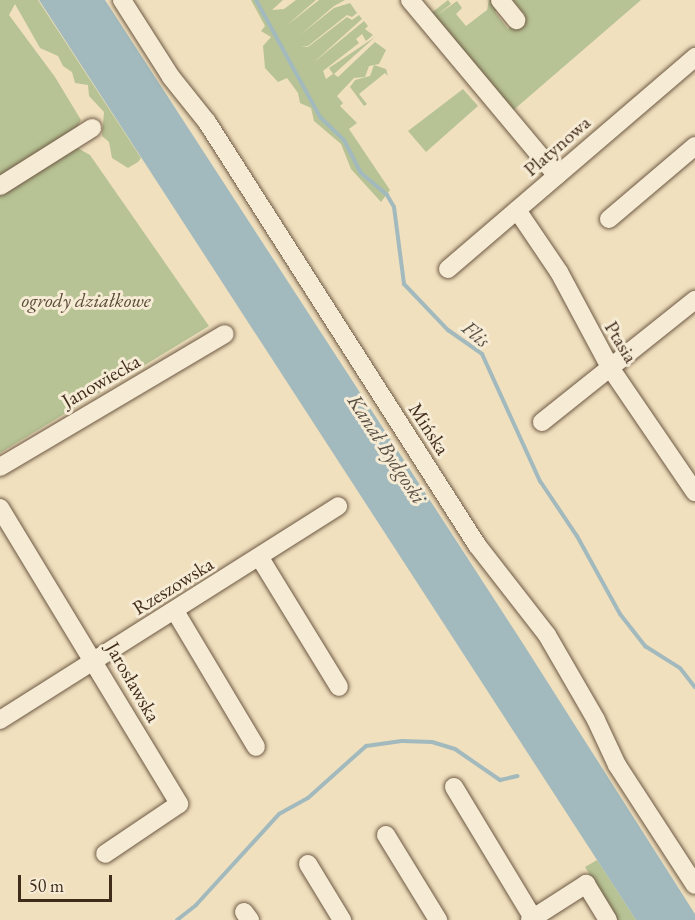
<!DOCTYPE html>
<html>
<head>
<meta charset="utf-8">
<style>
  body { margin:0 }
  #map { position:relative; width:695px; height:920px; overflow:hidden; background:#f1e0be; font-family:"EB Garamond",serif }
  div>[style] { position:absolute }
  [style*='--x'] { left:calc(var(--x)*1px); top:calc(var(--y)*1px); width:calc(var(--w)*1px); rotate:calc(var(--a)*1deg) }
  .green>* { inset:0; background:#b7c394 }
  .water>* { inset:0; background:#a2babd }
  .stream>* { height:4px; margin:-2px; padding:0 2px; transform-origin:2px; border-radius:2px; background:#a2babd }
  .roads { filter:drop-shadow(0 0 2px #6d5944) drop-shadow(0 0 2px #6d5944) }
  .minor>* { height:18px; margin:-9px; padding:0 9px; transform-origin:9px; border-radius:9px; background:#f6ebd5 }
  span { translate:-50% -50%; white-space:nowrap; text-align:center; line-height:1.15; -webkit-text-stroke:6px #f6ebd5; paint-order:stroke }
  .street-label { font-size:20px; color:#412c1c }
  .park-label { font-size:20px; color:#594a34; font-style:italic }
  .water-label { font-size:21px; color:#595044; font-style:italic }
  .scale { position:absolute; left:18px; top:875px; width:94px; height:27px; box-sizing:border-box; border:3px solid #412c1c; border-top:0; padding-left:8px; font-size:18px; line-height:21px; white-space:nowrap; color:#412c1c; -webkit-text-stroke:4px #f6ebd5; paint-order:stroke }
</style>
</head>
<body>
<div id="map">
  <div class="green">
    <i style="clip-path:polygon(0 0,38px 0,141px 158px,138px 162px,128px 168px,112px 158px,109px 142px,102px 136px,104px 112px,89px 96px,88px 85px,75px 83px,72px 72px,63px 66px,58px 56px,40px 48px,15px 4px,9px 15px,55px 77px,81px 120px,76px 129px,0 176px)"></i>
    <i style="clip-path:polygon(251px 0,283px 0,272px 10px,284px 9px,296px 0,316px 0,286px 26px,319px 0,345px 0,334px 6px,300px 35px,334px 8px,350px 3px,357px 13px,352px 17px,347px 15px,308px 46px,301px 46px,308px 47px,347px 17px,352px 20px,359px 15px,362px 19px,313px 63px,364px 21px,368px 26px,365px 29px,373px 35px,366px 41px,362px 34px,356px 39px,359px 43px,323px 71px,326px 79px,333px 74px,329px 68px,375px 37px,334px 74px,338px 77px,375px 42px,386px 50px,379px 64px,369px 66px,365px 77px,354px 78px,337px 96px,343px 103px,340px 106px,357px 123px,349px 129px,390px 190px,381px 202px,351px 169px,341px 144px,314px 121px,311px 108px,300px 103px,298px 93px,287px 78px,278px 82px,265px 68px,263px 46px,271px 37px,261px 31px,265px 26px)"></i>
    <i style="clip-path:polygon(448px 0,451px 4px,436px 16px,457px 1px,462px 8px,456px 14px,466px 26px,487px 10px,489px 0,494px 0,500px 8px,495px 12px,508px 29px,525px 15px,513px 0,641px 0,510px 113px,430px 14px)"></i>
    <i style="clip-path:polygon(374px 65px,386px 69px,388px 76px,385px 73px,359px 94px,367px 104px,364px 106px,350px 87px,355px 80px,370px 76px)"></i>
    <i style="clip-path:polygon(463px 89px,478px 106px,426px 152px,408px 131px)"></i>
    <i style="clip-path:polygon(72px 145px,90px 155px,209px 326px,0 453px,0 191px)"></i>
    <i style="clip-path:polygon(597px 860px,636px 920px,617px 920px,585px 867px)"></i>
  </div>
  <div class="water">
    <i style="clip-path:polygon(39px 0,105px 0,522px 642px,695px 914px,695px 920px,636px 920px)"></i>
  </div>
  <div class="stream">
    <i style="--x:256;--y:0;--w:133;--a:61.3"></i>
    <i style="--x:320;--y:117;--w:33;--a:44"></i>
    <i style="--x:344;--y:140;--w:37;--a:63"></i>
    <i style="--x:361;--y:173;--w:34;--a:40"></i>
    <i style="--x:387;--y:195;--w:14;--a:60"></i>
    <i style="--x:394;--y:207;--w:78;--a:82.6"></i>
    <i style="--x:404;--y:284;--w:64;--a:46.3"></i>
    <i style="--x:448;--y:330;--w:42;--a:35.2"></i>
    <i style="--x:482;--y:354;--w:140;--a:65.5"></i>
    <i style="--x:540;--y:481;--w:66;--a:56.1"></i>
    <i style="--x:577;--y:536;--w:89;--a:61.1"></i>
    <i style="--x:620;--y:614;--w:41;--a:52"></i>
    <i style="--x:645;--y:646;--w:41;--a:32.2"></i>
    <i style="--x:680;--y:668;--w:24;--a:52"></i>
    <i style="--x:177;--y:920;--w:24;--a:-38"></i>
    <i style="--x:196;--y:905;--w:123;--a:-47.6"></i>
    <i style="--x:279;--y:814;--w:33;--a:-29"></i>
    <i style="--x:308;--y:798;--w:78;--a:-41.9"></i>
    <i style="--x:366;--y:746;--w:36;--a:-8"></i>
    <i style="--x:402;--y:741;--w:30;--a:2"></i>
    <i style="--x:432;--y:742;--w:24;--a:17"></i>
    <i style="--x:455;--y:749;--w:55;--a:34.6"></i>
    <i style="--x:500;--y:780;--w:18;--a:-13"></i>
  </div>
  <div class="roads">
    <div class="minor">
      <i style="--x:122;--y:0;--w:91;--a:57.5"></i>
      <i style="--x:171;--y:77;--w:58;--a:51.3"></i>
      <i style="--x:207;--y:122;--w:502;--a:57.45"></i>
      <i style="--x:477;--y:545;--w:114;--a:52.1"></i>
      <i style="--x:547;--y:635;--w:98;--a:60"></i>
      <i style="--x:596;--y:720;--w:50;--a:65"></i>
      <i style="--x:617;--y:765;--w:143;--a:57"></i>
      <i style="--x:410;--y:0;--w:229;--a:50.1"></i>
      <i style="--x:500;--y:0;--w:26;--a:51"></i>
      <i style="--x:0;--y:186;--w:109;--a:-32.2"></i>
      <i style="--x:517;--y:210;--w:75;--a:55.9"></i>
      <i style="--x:559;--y:272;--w:110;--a:61.8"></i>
      <i style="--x:611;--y:369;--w:149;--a:55.7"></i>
      <i style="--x:609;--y:219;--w:113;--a:-40.3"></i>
      <i style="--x:448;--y:269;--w:326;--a:-40.6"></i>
      <i style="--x:542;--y:422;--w:196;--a:-38.6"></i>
      <i style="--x:0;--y:467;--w:261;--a:-30.6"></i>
      <i style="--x:0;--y:508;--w:346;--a:58.8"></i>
      <i style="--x:179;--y:804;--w:89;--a:146"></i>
      <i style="--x:260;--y:558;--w:151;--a:58.5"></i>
      <i style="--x:175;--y:611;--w:158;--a:59.2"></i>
      <i style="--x:0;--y:720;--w:400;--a:-32.3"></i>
      <i style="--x:454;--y:787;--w:153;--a:58.9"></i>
      <i style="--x:386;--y:835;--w:100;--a:58.5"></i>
      <i style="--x:308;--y:864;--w:66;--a:58.7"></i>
      <i style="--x:244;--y:912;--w:10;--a:53"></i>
      <i style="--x:530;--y:920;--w:67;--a:-32.7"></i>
      <i style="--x:586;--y:884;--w:42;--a:58.6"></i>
    </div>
  </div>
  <div class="street-label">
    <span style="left:557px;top:146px;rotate:-41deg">Platynowa</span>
    <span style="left:621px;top:342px;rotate:59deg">Ptasia</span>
    <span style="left:101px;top:381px;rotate:-30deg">Janowiecka</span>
    <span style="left:429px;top:429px;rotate:57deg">Mińska</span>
    <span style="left:173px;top:586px;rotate:-32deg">Rzeszowska</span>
    <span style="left:133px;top:682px;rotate:60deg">Jarosławska</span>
  </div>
  <div class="park-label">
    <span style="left:86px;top:300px">ogrody działkowe</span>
  </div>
  <div class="water-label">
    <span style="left:476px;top:334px;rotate:40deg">Flis</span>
    <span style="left:387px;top:449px;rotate:57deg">Kanał Bydgoski</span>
  </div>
  <div class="scale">50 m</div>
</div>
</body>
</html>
